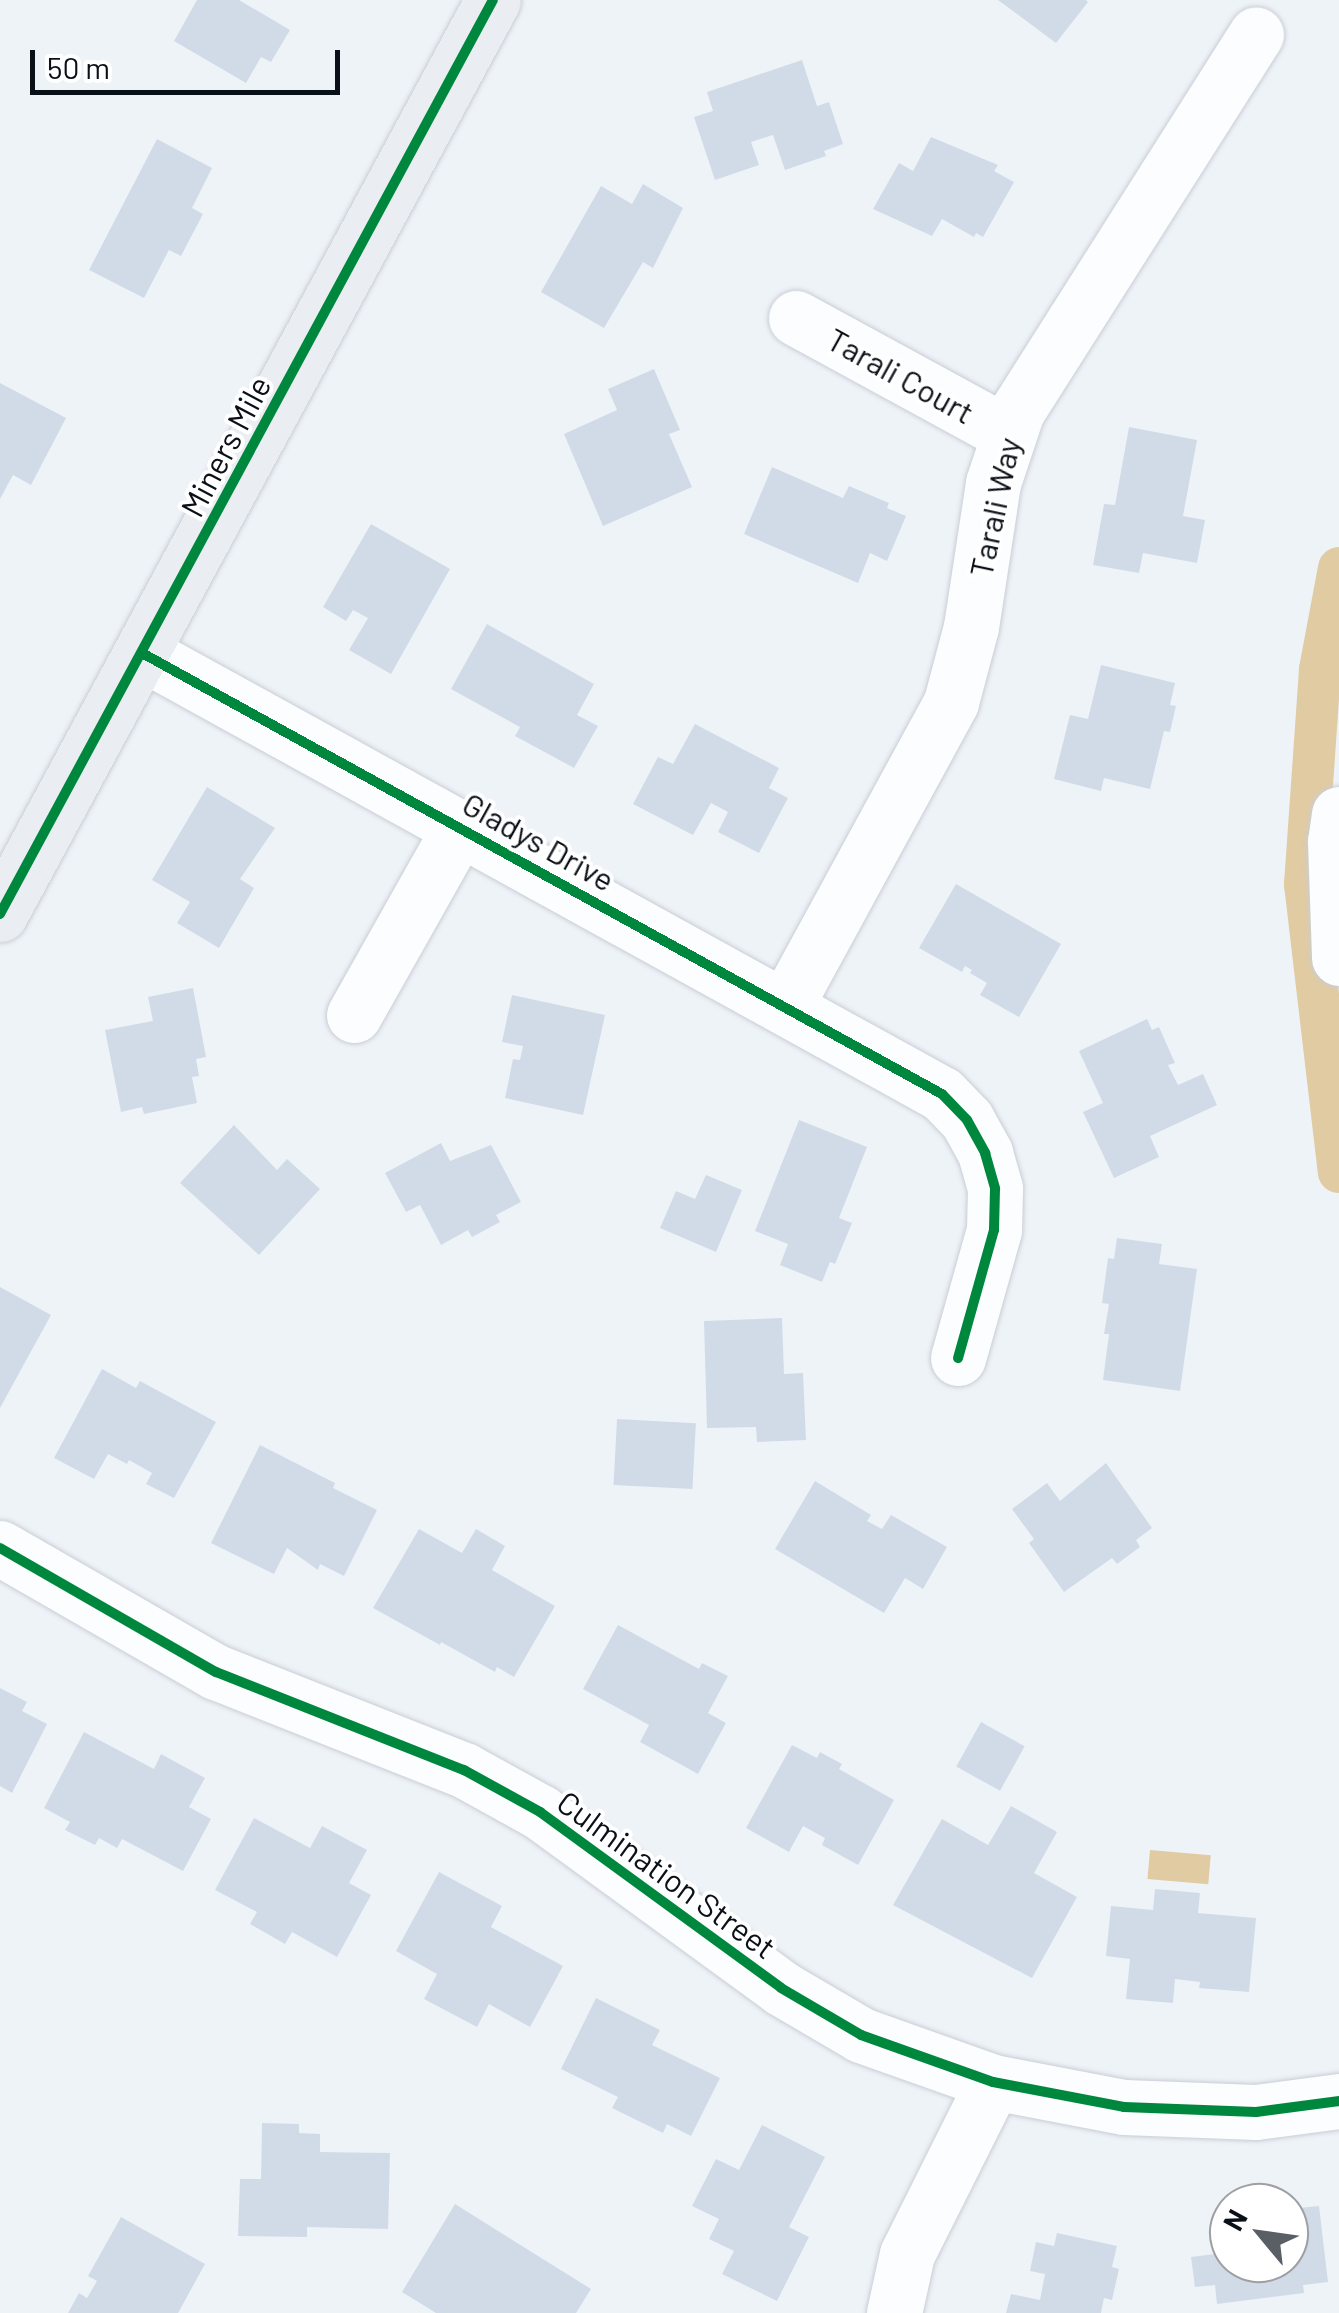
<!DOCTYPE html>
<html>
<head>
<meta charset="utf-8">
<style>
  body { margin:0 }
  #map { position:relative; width:1339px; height:2313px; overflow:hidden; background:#eef3f8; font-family:Barlow,sans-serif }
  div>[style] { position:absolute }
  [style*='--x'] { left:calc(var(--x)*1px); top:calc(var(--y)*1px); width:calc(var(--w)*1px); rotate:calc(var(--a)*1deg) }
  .water>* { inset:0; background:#e1cba2; transform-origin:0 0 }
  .canal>* { height:42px; margin:-21px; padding:0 21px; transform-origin:21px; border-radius:21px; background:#e1cba2 }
  .building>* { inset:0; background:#d1dbe8; transform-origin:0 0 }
  .roads { filter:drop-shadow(0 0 2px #c9ced5) drop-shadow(0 0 2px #c9ced5) }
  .minor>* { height:55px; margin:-27.5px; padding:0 27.5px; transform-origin:27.5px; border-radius:27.5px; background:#fcfdfe }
  .major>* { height:55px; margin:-27.5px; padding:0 27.5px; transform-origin:27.5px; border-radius:27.5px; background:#eaeef3 }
  .cycleway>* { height:10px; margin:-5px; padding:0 5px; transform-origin:5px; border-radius:5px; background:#00873e }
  span { translate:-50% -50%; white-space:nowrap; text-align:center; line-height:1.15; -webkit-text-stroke:8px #fff; paint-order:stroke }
  .street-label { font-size:32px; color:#0a1017 }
  .north { position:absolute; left:1209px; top:2183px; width:100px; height:100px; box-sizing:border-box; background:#fff; border:2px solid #9d9fa2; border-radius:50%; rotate:299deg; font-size:28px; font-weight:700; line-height:40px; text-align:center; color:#0a1017 }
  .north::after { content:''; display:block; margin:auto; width:35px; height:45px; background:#5a5f66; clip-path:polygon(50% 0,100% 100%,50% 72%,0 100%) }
  .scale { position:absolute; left:30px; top:50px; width:310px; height:45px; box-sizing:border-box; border:5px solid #0a1017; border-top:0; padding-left:12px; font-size:30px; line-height:35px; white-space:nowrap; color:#0a1017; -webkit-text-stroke:8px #fff; paint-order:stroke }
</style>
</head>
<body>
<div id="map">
  <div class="water">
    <i style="left:1150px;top:1850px;width:61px;height:29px;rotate:5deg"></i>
  </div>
  <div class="canal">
    <i style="--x:1339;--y:568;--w:104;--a:100.6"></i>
    <i style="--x:1320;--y:670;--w:215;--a:94"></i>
    <i style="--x:1305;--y:884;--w:290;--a:83.3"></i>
  </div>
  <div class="building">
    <i style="clip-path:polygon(197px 0,239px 0,290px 30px,271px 62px,261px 57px,246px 83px,174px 41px)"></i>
    <i style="clip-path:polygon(998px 0,1086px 0,1088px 2px,1056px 43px)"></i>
    <i style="clip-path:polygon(802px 60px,817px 106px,829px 102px,843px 144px,824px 151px,826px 156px,785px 170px,773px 135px,751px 142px,759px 165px,715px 180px,694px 117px,713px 111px,707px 92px)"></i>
    <i style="clip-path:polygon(931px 137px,998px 165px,994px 171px,1014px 182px,983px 237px,976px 233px,974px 237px,942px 219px,932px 236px,873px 209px,899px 163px,913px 171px)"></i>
    <i style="clip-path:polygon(157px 139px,212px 168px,192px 208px,203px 214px,181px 256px,169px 250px,144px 298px,89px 270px)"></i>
    <i style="clip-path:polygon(643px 184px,683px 208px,653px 268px,643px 262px,604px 328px,541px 292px,601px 186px,632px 204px)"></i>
    <i style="clip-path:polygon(654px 369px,680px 430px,669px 434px,692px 487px,603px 526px,564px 434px,617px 410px,608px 389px)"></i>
    <i style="clip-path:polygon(0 383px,66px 418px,31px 485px,13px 475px,0 499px)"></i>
    <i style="clip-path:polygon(1129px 427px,1197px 440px,1183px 516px,1205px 520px,1197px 563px,1143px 553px,1139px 573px,1093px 565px,1104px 504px,1115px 505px)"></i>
    <i style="clip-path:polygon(772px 467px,843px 498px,849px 486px,889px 503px,887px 508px,906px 516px,887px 561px,870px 553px,858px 583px,744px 534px)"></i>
    <i style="clip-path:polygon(371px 524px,450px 569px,391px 674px,349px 650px,368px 618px,353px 610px,346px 621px,323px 607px)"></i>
    <i style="clip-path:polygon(487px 624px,594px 684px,577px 715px,598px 726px,574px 768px,515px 736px,520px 727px,451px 689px)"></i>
    <i style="clip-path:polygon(1101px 665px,1175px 683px,1170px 705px,1176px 706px,1170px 732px,1164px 731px,1150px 789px,1104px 778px,1101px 791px,1054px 779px,1070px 715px,1088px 719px)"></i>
    <i style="clip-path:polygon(695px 724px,779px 768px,769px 788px,788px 798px,759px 853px,718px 832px,728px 812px,711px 803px,693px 835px,633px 804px,658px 757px,673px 764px)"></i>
    <i style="clip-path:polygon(207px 787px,275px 828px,240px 879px,254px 888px,219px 948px,177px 923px,190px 902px,152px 880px)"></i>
    <i style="clip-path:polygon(956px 884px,1061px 944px,1019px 1017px,980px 995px,987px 983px,970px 973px,972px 970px,965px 966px,962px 972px,919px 948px)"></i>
    <i style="clip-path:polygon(193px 988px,206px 1057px,196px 1059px,199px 1076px,192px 1077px,197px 1103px,144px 1114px,142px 1107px,121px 1112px,105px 1030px,153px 1021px,148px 997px)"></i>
    <i style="clip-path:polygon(512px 995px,605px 1015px,583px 1115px,505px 1098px,513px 1059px,520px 1060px,523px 1046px,502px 1042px)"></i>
    <i style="clip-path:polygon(1147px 1019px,1152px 1030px,1159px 1027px,1175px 1063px,1168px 1065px,1178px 1085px,1203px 1074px,1217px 1105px,1150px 1136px,1159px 1157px,1114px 1178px,1083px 1112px,1103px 1103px,1079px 1051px)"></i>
    <i style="clip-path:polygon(799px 1120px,867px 1147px,839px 1218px,852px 1223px,835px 1264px,830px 1262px,822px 1282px,780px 1265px,788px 1244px,755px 1231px)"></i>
    <i style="clip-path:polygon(234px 1125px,277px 1170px,287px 1159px,320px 1189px,259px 1255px,180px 1183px)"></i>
    <i style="clip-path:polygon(441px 1143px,450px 1161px,491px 1145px,521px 1202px,496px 1215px,500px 1222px,472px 1237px,468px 1230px,441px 1245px,420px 1205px,406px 1212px,385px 1173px)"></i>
    <i style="clip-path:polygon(706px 1175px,742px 1190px,716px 1252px,660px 1228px,676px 1191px,695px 1199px)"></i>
    <i style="clip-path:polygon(1117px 1238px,1162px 1244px,1159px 1264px,1197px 1269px,1180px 1391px,1103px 1380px,1109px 1334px,1104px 1334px,1109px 1304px,1102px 1303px,1108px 1258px,1114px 1259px)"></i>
    <i style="clip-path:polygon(0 1287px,51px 1315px,0 1408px)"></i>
    <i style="clip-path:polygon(782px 1318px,784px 1374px,803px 1373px,806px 1440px,757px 1442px,756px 1427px,707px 1428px,704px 1321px)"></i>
    <i style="clip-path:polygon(102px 1369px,136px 1388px,140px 1381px,216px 1422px,174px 1498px,146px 1484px,152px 1473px,129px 1460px,127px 1464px,108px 1454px,94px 1479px,54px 1458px)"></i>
    <i style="left:617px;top:1419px;width:79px;height:66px;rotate:3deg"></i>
    <i style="clip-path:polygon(260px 1445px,335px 1483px,333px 1488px,377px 1510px,344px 1576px,320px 1564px,318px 1570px,287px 1548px,274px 1574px,211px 1543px)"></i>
    <i style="clip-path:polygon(1106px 1463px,1152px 1528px,1136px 1540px,1140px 1547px,1117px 1564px,1112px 1558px,1064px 1592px,1029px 1543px,1034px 1539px,1012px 1509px,1047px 1483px,1060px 1501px)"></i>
    <i style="clip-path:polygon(815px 1481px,871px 1515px,867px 1521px,882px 1529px,891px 1515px,947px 1547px,923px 1589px,905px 1578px,884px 1613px,775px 1549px)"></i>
    <i style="clip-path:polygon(419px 1529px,462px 1553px,476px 1529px,505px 1546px,492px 1570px,555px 1606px,514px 1677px,497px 1667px,495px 1672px,441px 1642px,440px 1645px,373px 1608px)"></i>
    <i style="clip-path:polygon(618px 1625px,699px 1669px,702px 1663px,728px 1676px,708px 1713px,726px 1723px,698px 1774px,640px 1742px,649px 1725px,583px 1689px)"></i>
    <i style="clip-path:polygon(0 1688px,27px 1702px,22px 1711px,47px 1724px,12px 1793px,0 1786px)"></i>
    <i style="left:981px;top:1722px;width:50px;height:51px;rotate:29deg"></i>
    <i style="clip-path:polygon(84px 1732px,154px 1769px,161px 1754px,205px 1778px,189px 1807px,211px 1819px,183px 1871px,122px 1839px,117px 1848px,99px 1838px,95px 1845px,65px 1830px,70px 1822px,44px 1808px)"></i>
    <i style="clip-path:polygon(792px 1745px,817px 1758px,820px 1752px,842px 1764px,839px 1769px,894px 1800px,858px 1865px,822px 1845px,825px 1838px,803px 1826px,789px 1852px,746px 1828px)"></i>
    <i style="clip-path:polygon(1011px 1806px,1057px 1832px,1034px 1873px,1077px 1897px,1032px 1978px,893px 1905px,942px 1819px,988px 1845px)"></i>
    <i style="clip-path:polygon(254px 1818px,310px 1848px,322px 1826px,367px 1850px,349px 1883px,371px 1895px,337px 1957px,292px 1932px,285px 1944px,250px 1924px,257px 1912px,215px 1890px)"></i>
    <i style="clip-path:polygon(439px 1872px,502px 1906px,491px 1927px,563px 1966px,530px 2027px,489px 2004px,477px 2027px,424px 1999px,437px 1974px,396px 1951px)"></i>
    <i style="clip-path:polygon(1155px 1889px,1200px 1893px,1198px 1913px,1256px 1918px,1249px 1992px,1199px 1988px,1200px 1982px,1175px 1979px,1173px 2003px,1126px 1999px,1130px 1959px,1106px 1956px,1111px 1906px,1153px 1910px)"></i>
    <i style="clip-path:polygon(596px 1998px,660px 2030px,652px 2045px,720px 2078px,691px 2136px,667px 2124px,663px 2133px,612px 2108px,618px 2097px,561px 2069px)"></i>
    <i style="clip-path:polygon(262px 2123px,299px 2124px,299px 2133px,320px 2134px,320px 2152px,390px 2153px,388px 2229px,307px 2227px,307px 2237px,238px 2236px,240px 2179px,261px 2179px)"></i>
    <i style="clip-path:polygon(762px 2125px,825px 2157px,789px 2227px,809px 2237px,777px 2301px,722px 2274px,734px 2251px,709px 2239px,719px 2219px,692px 2206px,716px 2159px,739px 2170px)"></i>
    <i style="clip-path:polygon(455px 2204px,591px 2289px,576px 2313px,436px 2313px,402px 2292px)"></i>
    <i style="clip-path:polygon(1319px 2206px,1328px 2282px,1303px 2285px,1304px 2293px,1217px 2304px,1215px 2285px,1195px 2287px,1191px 2257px,1215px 2254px,1214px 2246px,1229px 2244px,1229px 2263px,1289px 2263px,1289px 2209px)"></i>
    <i style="clip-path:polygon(121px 2217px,205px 2264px,178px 2313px,68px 2313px,79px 2293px,87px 2298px,97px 2281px,88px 2276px)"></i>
    <i style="clip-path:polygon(1057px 2233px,1117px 2246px,1112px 2267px,1119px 2269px,1112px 2300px,1104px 2298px,1101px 2313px,1006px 2313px,1011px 2294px,1040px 2300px,1045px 2274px,1030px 2271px,1036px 2242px,1054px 2246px)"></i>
  </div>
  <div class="roads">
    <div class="minor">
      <i style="--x:796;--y:318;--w:240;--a:28.6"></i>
      <i style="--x:142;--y:653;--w:913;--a:28.87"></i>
      <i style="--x:942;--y:1094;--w:36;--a:46"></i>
      <i style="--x:967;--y:1120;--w:38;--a:61"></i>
      <i style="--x:985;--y:1153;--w:37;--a:74"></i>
      <i style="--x:995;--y:1189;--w:41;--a:91.4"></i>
      <i style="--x:994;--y:1230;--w:133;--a:105.7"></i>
      <i style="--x:1339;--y:814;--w:27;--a:98"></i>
      <i style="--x:1335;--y:841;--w:117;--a:88"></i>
      <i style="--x:786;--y:1005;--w:345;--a:-61.4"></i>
      <i style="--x:951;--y:702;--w:78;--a:-75.1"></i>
      <i style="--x:971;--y:627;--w:146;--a:-81.3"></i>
      <i style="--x:993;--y:483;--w:76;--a:-71.6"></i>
      <i style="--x:1017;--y:411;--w:446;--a:-57.6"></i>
      <i style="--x:354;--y:1015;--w:216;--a:-60.6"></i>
      <i style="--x:0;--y:1548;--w:249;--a:29.9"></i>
      <i style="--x:216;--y:1672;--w:267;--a:21.6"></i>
      <i style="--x:464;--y:1770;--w:87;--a:28.9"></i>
      <i style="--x:540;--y:1812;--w:298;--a:36.1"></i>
      <i style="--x:781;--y:1988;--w:93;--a:30.4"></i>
      <i style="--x:861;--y:2035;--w:140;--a:19.6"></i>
      <i style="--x:993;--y:2082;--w:133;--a:10.8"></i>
      <i style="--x:1124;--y:2107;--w:132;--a:2.2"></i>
      <i style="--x:1256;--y:2112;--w:84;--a:-7.5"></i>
      <i style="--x:894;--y:2313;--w:60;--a:-77.6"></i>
      <i style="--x:907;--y:2254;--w:192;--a:-63.4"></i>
    </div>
    <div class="major">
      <i style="--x:0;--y:914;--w:1038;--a:-61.66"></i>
    </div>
  </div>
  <div class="cycleway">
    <i style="--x:142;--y:653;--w:913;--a:28.87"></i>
    <i style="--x:942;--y:1094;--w:36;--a:46"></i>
    <i style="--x:967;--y:1120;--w:38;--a:61"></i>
    <i style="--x:985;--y:1153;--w:37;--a:74"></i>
    <i style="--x:995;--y:1189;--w:41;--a:91.4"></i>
    <i style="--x:994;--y:1230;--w:133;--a:105.7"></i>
    <i style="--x:0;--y:914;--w:1038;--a:-61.66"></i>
    <i style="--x:0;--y:1548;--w:249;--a:29.9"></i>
    <i style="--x:216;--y:1672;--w:267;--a:21.6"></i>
    <i style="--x:464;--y:1770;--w:87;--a:28.9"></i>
    <i style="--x:540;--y:1812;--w:298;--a:36.1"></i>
    <i style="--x:781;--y:1988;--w:93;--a:30.4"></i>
    <i style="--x:861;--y:2035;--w:140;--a:19.6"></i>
    <i style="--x:993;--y:2082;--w:133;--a:10.8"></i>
    <i style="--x:1124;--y:2107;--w:132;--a:2.2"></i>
    <i style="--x:1256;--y:2112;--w:84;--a:-7.5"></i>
  </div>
  <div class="street-label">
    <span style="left:901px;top:375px;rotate:29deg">Tarali Court</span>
    <span style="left:225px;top:446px;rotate:-62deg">Miners Mile</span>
    <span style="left:994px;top:507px;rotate:-78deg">Tarali Way</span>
    <span style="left:539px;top:841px;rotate:29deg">Gladys Drive</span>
    <span style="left:667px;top:1874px;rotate:36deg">Culmination Street</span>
  </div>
  <div class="north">N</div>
  <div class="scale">50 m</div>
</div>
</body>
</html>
